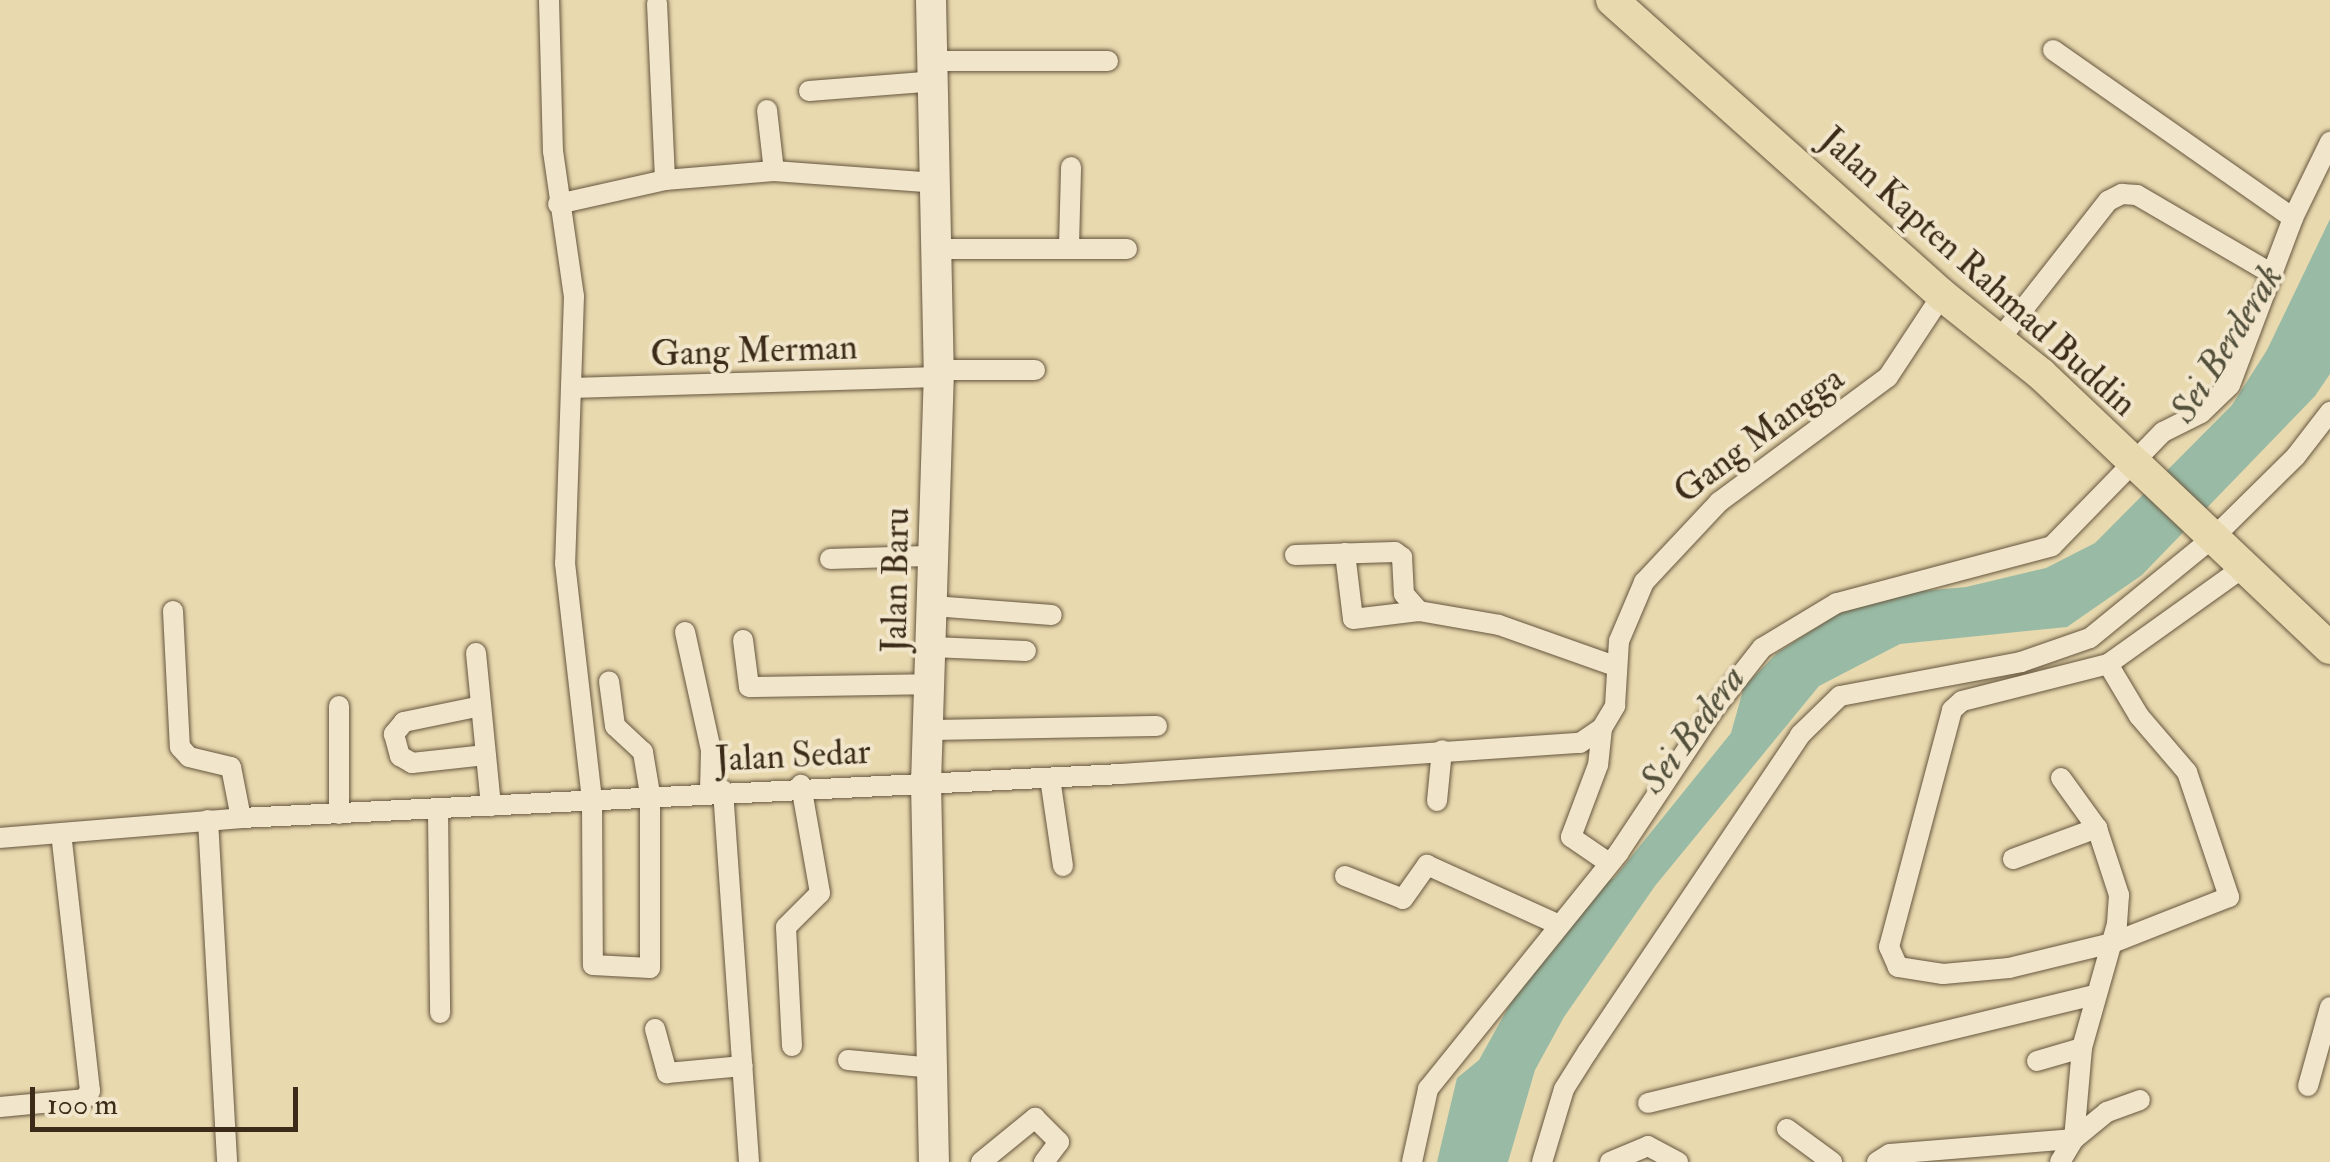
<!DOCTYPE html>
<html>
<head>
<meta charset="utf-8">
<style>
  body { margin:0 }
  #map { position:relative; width:2330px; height:1162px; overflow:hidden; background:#e9d9af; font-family:"IM FELL Double Pica",serif }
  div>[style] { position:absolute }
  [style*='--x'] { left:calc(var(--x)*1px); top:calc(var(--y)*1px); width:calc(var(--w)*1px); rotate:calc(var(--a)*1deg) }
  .water>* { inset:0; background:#99bba5 }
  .roads { filter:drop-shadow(0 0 2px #66563e) drop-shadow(0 0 2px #66563e) }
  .street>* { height:20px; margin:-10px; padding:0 10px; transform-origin:10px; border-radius:10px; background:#f1e6cb }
  .secondary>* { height:30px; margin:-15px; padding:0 15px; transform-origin:15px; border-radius:15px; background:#f1e6cb }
  .primary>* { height:32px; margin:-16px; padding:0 16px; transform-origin:16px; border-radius:16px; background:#e9d9af }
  span { translate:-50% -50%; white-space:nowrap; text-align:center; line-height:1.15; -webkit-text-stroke:8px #f1e6cb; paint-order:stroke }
  .street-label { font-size:35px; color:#3b2b18 }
  .water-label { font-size:38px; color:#524f3b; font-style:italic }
  .scale { position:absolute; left:30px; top:1087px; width:268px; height:45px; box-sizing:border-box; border:5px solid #3b2b18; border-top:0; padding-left:12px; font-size:30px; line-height:35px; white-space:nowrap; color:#3b2b18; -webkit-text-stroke:8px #f1e6cb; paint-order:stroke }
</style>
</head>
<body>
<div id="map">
  <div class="water">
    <i style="clip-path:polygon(2330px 219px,2330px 374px,2315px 396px,2142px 575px,2067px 627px,1900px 644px,1819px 686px,1655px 886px,1564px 1017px,1535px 1070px,1508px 1162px,1437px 1162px,1457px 1078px,1479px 1060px,1514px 997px,1589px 892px,1614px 878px,1731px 733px,1744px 687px,1777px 653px,1865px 596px,1966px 587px,2046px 568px,2095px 543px,2232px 405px,2267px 350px)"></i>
  </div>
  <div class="roads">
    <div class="street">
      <i style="--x:549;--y:0;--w:151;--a:88.5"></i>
      <i style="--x:553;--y:151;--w:147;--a:81.8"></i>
      <i style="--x:574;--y:296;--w:267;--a:91.9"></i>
      <i style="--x:565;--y:563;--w:238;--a:83.5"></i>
      <i style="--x:592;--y:799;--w:166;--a:89.7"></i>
      <i style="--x:593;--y:965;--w:57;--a:3"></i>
      <i style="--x:650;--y:968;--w:174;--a:-90"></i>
      <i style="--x:650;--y:794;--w:43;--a:-99.5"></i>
      <i style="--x:643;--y:752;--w:38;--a:-137"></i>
      <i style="--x:615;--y:726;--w:45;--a:-97.6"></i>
      <i style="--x:657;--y:3;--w:177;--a:87.4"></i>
      <i style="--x:2053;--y:50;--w:293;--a:35"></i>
      <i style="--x:937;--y:61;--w:171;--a:0"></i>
      <i style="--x:809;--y:91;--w:128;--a:-4.5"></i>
      <i style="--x:767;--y:110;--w:61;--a:83.5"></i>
      <i style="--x:558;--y:204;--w:110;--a:-12.6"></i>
      <i style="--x:665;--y:180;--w:109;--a:-4.7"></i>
      <i style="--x:774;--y:171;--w:162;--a:4.2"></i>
      <i style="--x:1069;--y:246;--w:79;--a:-88.5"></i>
      <i style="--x:937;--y:249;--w:190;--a:0"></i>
      <i style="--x:1999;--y:340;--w:177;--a:-51.9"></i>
      <i style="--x:2108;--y:201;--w:16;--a:-27"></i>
      <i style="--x:2122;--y:194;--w:15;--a:4"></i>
      <i style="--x:2137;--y:195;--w:156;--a:30.3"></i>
      <i style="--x:939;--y:370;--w:96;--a:0"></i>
      <i style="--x:571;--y:388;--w:367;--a:-1.7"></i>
      <i style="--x:1345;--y:553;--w:66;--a:83.1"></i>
      <i style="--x:1353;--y:619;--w:66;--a:-6.9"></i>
      <i style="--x:1295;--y:555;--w:100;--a:-1.7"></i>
      <i style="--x:1395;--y:552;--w:9;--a:36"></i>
      <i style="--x:1402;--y:557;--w:37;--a:87"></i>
      <i style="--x:1404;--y:594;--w:23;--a:49"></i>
      <i style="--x:1419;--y:611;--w:81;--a:9.9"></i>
      <i style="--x:1499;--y:625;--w:123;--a:19.5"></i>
      <i style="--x:830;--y:559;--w:104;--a:-1.7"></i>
      <i style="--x:933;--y:606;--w:119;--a:4.3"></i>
      <i style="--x:173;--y:611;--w:136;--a:87.1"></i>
      <i style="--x:180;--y:747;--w:13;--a:48"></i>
      <i style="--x:189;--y:757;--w:43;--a:13.4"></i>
      <i style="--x:231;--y:767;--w:52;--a:78.9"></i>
      <i style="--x:685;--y:632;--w:121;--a:77.6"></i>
      <i style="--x:711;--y:750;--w:42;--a:91.4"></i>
      <i style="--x:743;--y:640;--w:47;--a:82.7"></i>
      <i style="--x:749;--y:687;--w:182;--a:-0.9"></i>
      <i style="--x:932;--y:647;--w:94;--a:2.4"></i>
      <i style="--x:476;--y:653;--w:154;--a:84.4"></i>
      <i style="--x:2108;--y:664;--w:61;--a:59.2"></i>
      <i style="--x:2139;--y:716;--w:74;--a:49.4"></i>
      <i style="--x:2187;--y:772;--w:132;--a:71.4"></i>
      <i style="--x:2229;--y:897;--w:126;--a:158.5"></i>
      <i style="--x:2112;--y:943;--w:106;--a:166.4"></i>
      <i style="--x:2009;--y:968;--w:66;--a:174.8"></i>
      <i style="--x:1943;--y:974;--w:46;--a:-171.2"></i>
      <i style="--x:1898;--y:967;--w:22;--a:-114"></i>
      <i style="--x:1889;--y:947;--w:245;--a:-75.1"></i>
      <i style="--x:1952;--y:710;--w:13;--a:-42"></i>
      <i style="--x:1962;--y:701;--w:151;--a:-14.2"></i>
      <i style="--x:2108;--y:664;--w:167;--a:-35.5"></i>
      <i style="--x:339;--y:706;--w:108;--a:90"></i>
      <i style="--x:481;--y:706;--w:79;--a:168.3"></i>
      <i style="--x:404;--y:722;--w:16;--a:130"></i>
      <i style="--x:394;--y:734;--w:23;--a:75"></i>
      <i style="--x:400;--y:756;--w:14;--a:30"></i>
      <i style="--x:412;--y:763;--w:74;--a:-6.2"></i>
      <i style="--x:1602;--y:728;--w:37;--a:96"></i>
      <i style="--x:1598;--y:765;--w:77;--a:110.6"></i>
      <i style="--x:1571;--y:837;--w:46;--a:34.4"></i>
      <i style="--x:929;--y:730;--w:228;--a:-1"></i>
      <i style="--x:1050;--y:778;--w:89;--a:81.6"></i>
      <i style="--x:2061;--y:778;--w:62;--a:54.2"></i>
      <i style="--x:2097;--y:828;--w:71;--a:71.8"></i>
      <i style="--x:2119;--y:895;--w:29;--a:94"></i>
      <i style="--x:2117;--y:924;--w:129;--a:105.8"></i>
      <i style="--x:2082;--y:1048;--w:91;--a:95"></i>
      <i style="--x:723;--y:790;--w:373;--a:86"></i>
      <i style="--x:1437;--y:801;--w:51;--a:-84.4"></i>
      <i style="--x:438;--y:809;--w:204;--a:89.4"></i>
      <i style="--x:208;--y:820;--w:343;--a:86.8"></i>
      <i style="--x:0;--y:838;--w:242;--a:-4.7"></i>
      <i style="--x:241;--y:818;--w:881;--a:-2.86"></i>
      <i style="--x:1121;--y:774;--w:460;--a:-3.9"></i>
      <i style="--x:1580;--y:743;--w:27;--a:-34"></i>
      <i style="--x:1602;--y:728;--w:26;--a:-59"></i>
      <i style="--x:1615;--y:706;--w:65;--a:-86.5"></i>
      <i style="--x:1619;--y:641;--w:64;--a:-67"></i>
      <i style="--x:1644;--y:582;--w:110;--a:-46.8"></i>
      <i style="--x:1719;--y:502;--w:210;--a:-36.5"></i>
      <i style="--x:1888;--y:377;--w:98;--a:-56.6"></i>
      <i style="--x:2013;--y:859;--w:90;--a:-20.3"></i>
      <i style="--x:1345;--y:876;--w:62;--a:21.6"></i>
      <i style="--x:1403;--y:899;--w:42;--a:-54.8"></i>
      <i style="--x:1427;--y:865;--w:145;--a:24.4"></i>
      <i style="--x:655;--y:1029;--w:46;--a:74.7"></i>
      <i style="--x:667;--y:1073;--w:76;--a:-5.3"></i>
      <i style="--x:792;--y:1046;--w:119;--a:-92.9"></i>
      <i style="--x:786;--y:927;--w:48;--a:-45"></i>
      <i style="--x:820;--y:893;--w:110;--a:-100"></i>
      <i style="--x:848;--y:1060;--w:86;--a:5.3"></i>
      <i style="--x:2037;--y:1061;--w:47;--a:-16.1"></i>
      <i style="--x:2308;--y:1086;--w:82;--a:-74.4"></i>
      <i style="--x:1648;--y:1103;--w:460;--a:-13.6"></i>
      <i style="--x:0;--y:1107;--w:84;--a:-5.4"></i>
      <i style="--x:84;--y:1099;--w:10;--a:-53"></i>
      <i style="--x:90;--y:1091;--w:259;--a:-96.4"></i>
      <i style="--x:1787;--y:1129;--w:56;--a:36.3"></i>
      <i style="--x:981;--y:1162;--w:70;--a:-39.2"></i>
      <i style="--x:1035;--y:1118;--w:34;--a:45"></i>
      <i style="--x:1059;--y:1142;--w:25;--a:127"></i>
      <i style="--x:1412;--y:1162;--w:75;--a:-77.6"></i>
      <i style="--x:1428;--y:1089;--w:304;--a:-51.1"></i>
      <i style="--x:1619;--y:852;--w:172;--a:-56.4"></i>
      <i style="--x:1714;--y:709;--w:78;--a:-51.8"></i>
      <i style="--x:1762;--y:648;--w:87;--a:-31"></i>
      <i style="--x:1837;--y:603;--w:222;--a:-14.8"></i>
      <i style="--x:2052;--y:546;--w:159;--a:-45.8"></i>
      <i style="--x:2163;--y:432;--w:42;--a:-26.6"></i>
      <i style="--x:2201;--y:413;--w:40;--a:-44"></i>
      <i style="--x:2230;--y:385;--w:178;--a:-69.3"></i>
      <i style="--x:2293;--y:218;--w:85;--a:-64"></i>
      <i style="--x:1542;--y:1162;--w:76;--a:-73.2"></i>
      <i style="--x:1564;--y:1089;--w:45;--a:-57.7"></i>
      <i style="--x:1588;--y:1051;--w:381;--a:-56.1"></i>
      <i style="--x:1800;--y:735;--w:56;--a:-44.3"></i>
      <i style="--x:1840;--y:696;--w:184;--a:-10.6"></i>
      <i style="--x:2021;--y:662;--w:73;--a:-19.2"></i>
      <i style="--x:2090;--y:638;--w:160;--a:-39.2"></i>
      <i style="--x:2214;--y:537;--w:115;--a:-44.6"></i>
      <i style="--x:2296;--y:456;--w:56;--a:-52.3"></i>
      <i style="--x:1610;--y:1162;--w:41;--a:-22.8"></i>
      <i style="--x:1648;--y:1146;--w:34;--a:28"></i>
      <i style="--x:1877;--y:1162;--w:15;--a:-32"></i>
      <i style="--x:1890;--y:1154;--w:185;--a:-4.7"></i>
      <i style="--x:2060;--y:1162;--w:27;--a:-59"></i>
      <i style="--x:2074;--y:1139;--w:43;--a:-39.3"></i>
      <i style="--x:2107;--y:1112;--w:35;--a:-20"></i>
    </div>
    <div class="secondary">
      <i style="--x:931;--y:0;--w:370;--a:88.8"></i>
      <i style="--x:939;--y:370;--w:413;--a:91.8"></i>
      <i style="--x:926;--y:783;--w:379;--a:88.8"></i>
    </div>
    <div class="primary">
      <i style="--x:1612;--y:0;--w:443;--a:41.8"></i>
      <i style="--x:1942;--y:295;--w:127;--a:38.6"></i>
      <i style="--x:2041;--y:374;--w:398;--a:43.5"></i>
    </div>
  </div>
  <div class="street-label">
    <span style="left:1978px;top:272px;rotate:42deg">Jalan Kapten Rahmad Buddin</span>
    <span style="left:754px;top:351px;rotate:-2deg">Gang Merman</span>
    <span style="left:1759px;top:435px;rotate:-37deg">Gang Mangga</span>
    <span style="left:896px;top:580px;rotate:-89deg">Jalan Baru</span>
    <span style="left:793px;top:756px;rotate:-3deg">Jalan Sedar</span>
  </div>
  <div class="water-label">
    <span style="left:2227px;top:344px;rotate:-58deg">Sei Berderak</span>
    <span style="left:1693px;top:730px;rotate:-53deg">Sei Bedera</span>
  </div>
  <div class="scale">100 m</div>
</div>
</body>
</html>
